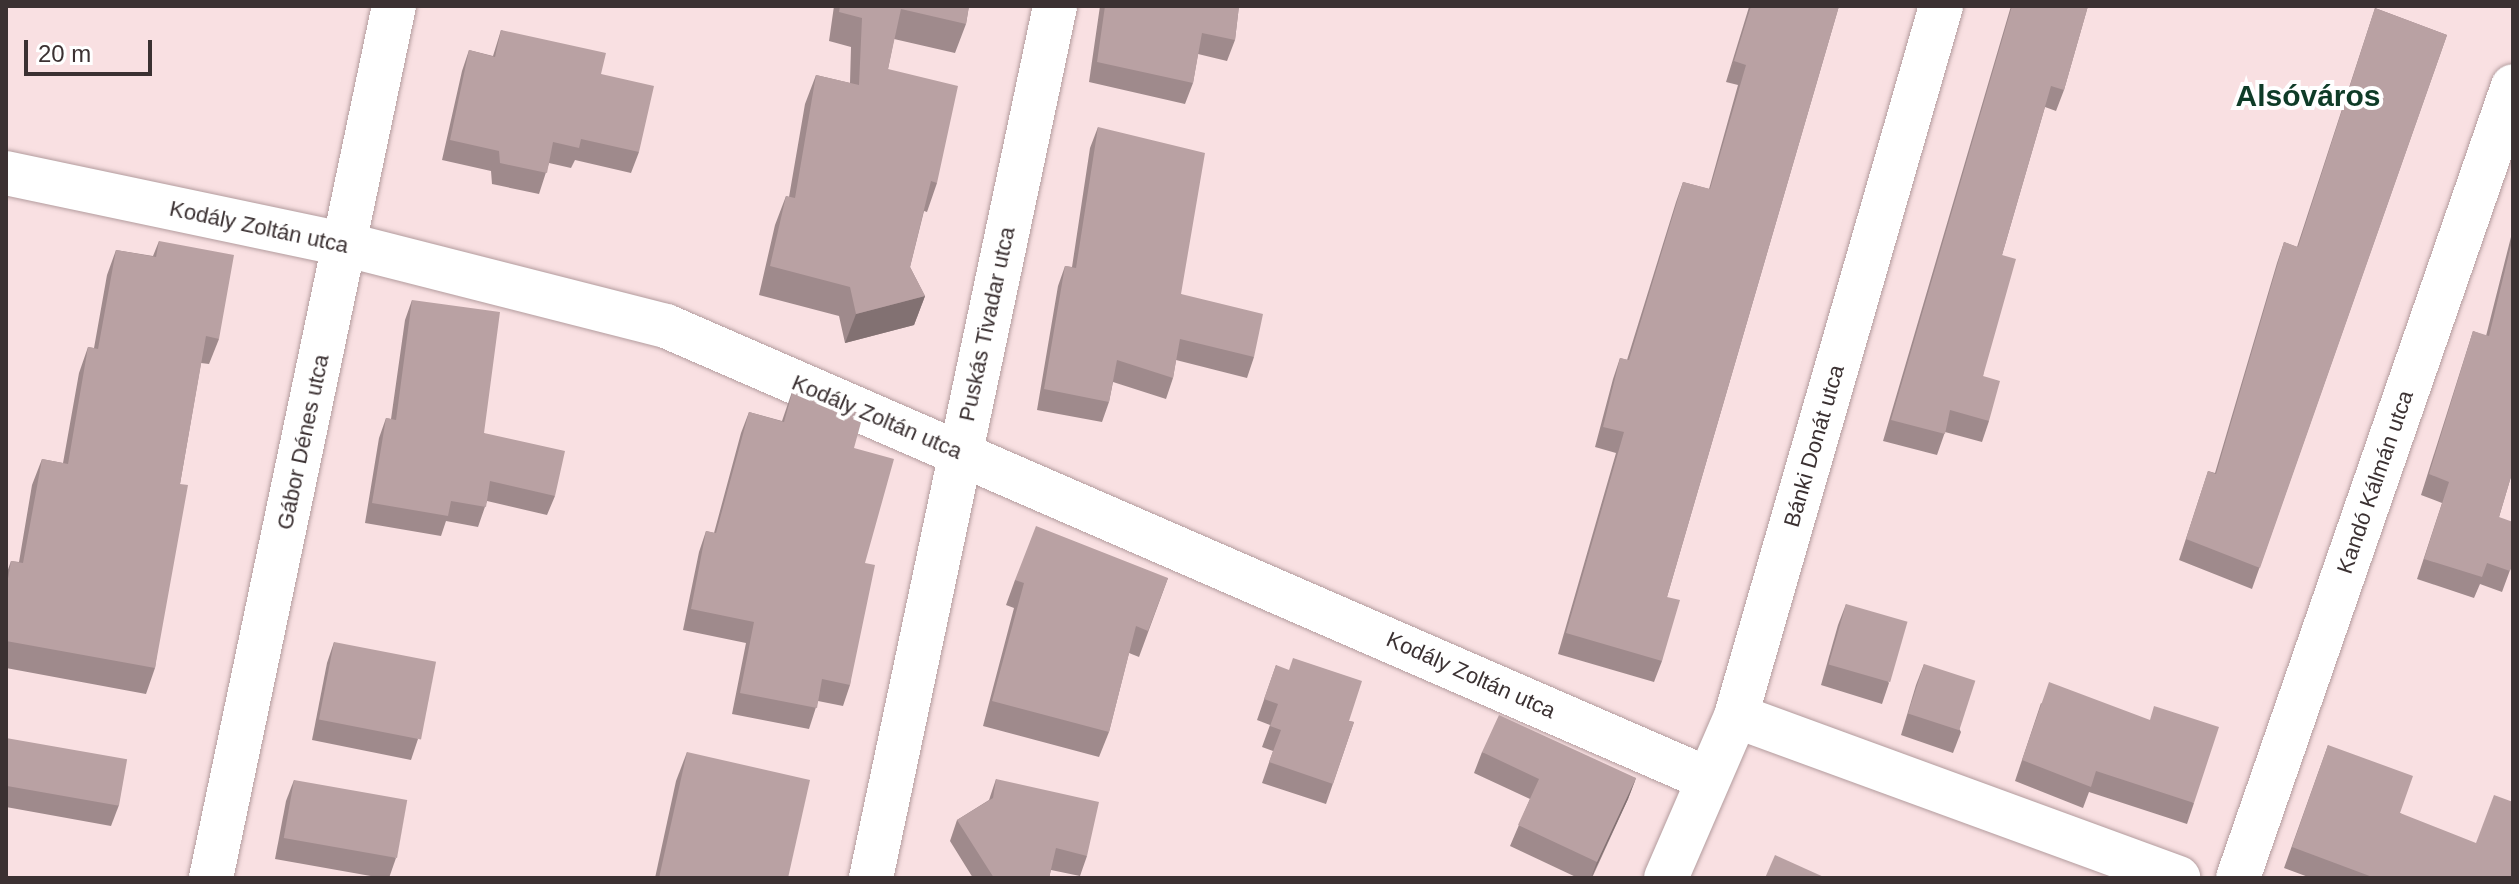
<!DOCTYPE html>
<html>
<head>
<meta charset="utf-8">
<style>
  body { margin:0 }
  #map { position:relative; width:2519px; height:884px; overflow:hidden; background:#f9e0e2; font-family:Helvetica,sans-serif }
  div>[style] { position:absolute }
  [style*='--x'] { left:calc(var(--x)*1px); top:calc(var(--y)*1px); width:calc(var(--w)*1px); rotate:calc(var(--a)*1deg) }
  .roads { filter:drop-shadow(0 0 2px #b39c9e) drop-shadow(0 0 2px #b39c9e) }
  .minor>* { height:44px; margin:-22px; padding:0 22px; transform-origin:22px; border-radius:22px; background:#fff }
  .wall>* { inset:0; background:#9f8a8c }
  .shaded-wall>* { inset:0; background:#827172 }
  .building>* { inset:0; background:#b9a1a3; transform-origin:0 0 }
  span { translate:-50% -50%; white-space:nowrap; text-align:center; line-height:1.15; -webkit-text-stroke:8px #fff; paint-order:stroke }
  .street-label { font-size:22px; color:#3b3132 }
  .district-label { font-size:30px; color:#0e3b27; font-weight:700 }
  .frame { position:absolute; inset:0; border:8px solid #3b3132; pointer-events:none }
  .scale { position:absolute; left:24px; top:40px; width:128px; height:36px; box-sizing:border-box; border:4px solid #3b3132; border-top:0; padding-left:10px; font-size:24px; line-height:28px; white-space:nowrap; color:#3b3132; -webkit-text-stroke:6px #fff; paint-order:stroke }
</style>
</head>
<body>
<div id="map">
  <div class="roads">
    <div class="minor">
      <i style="--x:6;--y:173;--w:345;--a:11.9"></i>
      <i style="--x:344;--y:244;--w:332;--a:14.3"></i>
      <i style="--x:666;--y:326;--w:1136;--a:23.5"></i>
      <i style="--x:1736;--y:716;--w:471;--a:20.1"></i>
      <i style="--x:211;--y:878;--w:891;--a:-78.15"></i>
      <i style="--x:871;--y:878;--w:891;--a:-78.08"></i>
      <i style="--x:1666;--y:878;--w:176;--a:-66.6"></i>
      <i style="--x:1736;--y:716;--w:739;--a:-73.89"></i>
      <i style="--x:2238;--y:878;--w:838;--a:-70.85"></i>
    </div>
  </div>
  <div class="wall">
    <i style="clip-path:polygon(834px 6px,969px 6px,966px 24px,955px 53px,894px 39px,888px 69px,937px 183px,927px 212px,924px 211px,910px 267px,925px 296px,914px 325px,845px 343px,839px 316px,759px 295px,775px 225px,786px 196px,789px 197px,805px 104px,816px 75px,850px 83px,851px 47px,829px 41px)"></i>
    <i style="clip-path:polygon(1100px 6px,1239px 6px,1235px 40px,1227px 61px,1198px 54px,1193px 83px,1185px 104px,1089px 82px)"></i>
    <i style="clip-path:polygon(1744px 6px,1839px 6px,1667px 597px,1662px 661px,1654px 682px,1558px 654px,1616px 453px,1595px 447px,1613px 379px,1620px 358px,1627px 360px,1676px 202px,1683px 182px,1709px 189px,1738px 85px,1726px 82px,1749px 7px)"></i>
    <i style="clip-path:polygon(2011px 6px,2088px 6px,2064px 90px,2056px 111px,2045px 107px,2002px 255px,1983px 376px,1989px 421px,1982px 442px,1945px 432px,1937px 455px,1883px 441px)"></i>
    <i style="clip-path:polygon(2375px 8px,2447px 35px,2252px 589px,2179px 560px,2208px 471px,2215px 473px,2277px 263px,2284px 242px,2297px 247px)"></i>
    <i style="clip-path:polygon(501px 30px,601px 74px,639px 152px,631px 173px,575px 160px,571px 168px,549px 163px,539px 194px,492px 184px,491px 171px,442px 160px,462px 71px,469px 50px,493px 56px)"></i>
    <i style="clip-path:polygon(1098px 127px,1181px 294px,1254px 357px,1247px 378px,1176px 360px,1173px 378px,1166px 399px,1113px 382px,1109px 402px,1102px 422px,1037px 410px,1058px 286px,1065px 266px,1072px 267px,1090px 148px)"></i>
    <i style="clip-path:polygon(2513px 229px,2513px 470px,2499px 517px,2513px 562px,2502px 592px,2480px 584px,2474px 598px,2417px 579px,2442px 503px,2421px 495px,2473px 331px,2486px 336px)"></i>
    <i style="clip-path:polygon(159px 241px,219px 339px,209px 364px,201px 363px,180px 484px,155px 668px,146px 694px,6px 668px,6px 575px,11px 561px,19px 562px,32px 485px,42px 459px,63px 463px,79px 373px,88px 347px,94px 348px,107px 275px,116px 250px,153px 256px)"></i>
    <i style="clip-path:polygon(412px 300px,484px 433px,555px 496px,547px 515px,487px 501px,478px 527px,446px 521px,441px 536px,365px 523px,379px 438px,386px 418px,391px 419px,405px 320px)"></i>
    <i style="clip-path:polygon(794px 386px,854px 448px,865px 563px,850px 685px,843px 706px,818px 701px,809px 729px,732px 714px,746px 643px,683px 630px,699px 552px,706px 531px,714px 533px,741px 433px,749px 412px,782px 421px)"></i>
    <i style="clip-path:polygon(1168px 578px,1139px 657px,1129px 653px,1109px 732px,1099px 757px,983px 726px,1014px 608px,1006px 605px,1015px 580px)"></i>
    <i style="clip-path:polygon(1846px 604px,1889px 683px,1882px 704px,1821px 685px,1838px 625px)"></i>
    <i style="clip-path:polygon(334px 642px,418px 739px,411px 760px,312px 740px,327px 663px)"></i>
    <i style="clip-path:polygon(1924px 664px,1961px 732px,1953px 753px,1901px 735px,1916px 685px)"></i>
    <i style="clip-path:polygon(1276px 665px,1349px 721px,1354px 722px,1326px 804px,1262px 783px,1273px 751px,1262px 747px,1270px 725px,1257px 720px)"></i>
    <i style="clip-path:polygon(2041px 703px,2194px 803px,2187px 824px,2089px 792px,2083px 808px,2015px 781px)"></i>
    <i style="clip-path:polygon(6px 738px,119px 805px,111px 826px,6px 807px)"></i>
    <i style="clip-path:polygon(2328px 745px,2400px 813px,2513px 878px,2311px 878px,2284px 868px)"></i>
    <i style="clip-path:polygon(687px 752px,788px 878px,655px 878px,676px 781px)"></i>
    <i style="clip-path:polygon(1482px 752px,1636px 778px,1628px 799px,1592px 878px,1578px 878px,1510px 846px,1530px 799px,1474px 773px)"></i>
    <i style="clip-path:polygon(996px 779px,1087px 856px,1080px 876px,1051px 870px,1049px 878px,973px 878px,950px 841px,957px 820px,989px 800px)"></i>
    <i style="clip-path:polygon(294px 780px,396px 858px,389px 878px,382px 878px,275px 859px,286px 801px)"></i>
  </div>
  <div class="shaded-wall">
    <i style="clip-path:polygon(925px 296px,914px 325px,845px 343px,856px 314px)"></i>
    <i style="clip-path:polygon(1636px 778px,1628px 799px,1591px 878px,1597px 862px)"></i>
  </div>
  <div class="building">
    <i style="clip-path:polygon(840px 6px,969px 6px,966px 24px,901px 9px,888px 69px,958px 86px,937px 183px,931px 181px,910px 267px,925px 296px,856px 314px,850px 287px,770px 266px,786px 196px,795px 198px,816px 75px,859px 85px,862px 18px,839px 12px)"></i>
    <i style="clip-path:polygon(1105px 6px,1239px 6px,1235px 40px,1202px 33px,1193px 83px,1097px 62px)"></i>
    <i style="clip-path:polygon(1751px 6px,1839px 6px,1667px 597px,1680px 600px,1662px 661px,1566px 633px,1624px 432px,1603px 427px,1620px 358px,1629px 360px,1683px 182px,1710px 189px,1746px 65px,1734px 61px)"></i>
    <i style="clip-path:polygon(2012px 6px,2088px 6px,2064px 90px,2051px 86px,2002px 255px,2016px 259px,1983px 376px,2000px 381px,1989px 421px,1950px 410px,1945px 434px,1891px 420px)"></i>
    <i style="clip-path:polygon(2375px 8px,2447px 35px,2260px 568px,2186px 539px,2208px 471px,2216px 474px,2284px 242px,2298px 247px)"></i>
    <i style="clip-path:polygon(501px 30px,606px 53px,601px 74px,654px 86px,639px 152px,581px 139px,579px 148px,553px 142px,547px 173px,500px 163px,499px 151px,450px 140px,469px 50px,495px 57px)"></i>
    <i style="clip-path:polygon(1098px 127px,1205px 153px,1181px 294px,1263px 314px,1254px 357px,1180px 339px,1173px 378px,1117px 360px,1109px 402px,1044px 389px,1065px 266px,1076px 268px)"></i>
    <i style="clip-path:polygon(2513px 237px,2513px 470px,2499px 517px,2513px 522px,2513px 562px,2510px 571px,2487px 563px,2482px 577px,2424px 559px,2449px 482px,2429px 474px,2473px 331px,2489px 336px)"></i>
    <i style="clip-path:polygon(159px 241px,234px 255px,219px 339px,206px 336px,180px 484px,188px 485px,155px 668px,6px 641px,6px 590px,11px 561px,23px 563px,42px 459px,68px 464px,88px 347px,98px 349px,116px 250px,156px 257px)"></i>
    <i style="clip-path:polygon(412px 300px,500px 312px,484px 433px,565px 451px,555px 496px,490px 481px,486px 507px,451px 501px,448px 516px,372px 503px,386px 418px,396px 420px)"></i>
    <i style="clip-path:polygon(794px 386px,863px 415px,854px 448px,894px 459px,865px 563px,875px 565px,850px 685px,822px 679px,817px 708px,740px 693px,754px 622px,691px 609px,706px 531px,716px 533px,749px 412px,784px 422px)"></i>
    <i style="clip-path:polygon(1036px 526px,1168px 578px,1148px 631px,1136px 626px,1109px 732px,992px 701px,1024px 583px,1015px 580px)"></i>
    <i style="left:1846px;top:604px;width:64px;height:63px;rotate:16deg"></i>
    <i style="left:334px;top:642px;width:104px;height:79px;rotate:11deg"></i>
    <i style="clip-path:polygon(1293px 658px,1362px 681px,1349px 721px,1354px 722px,1333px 784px,1269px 762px,1281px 730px,1270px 726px,1278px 704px,1264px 699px,1276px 665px,1289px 670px)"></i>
    <i style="left:1924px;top:664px;width:54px;height:52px;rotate:18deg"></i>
    <i style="clip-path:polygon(2049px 682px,2150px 720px,2154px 706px,2219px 727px,2194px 803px,2096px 771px,2091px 787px,2022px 760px)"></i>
    <i style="clip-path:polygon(1499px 715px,1636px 778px,1597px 862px,1518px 825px,1539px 779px,1482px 752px)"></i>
    <i style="left:6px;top:738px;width:123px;height:47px;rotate:10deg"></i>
    <i style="clip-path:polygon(2328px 745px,2413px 776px,2400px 813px,2476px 843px,2494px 795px,2513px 802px,2513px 878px,2375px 878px,2292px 847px)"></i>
    <i style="clip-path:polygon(687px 752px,810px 780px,788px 878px,659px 878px)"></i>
    <i style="clip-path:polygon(996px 779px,1099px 802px,1087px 856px,1056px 848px,1049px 878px,994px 878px,957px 820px,993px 798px)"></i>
    <i style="left:294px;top:780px;width:115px;height:59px;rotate:10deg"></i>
    <i style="clip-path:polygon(1775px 855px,1826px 878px,1765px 878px)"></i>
  </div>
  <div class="street-label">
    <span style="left:259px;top:227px;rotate:12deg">Kodály Zoltán utca</span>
    <span style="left:987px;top:324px;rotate:-78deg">Puskás Tivadar utca</span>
    <span style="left:877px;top:417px;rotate:23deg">Kodály Zoltán utca</span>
    <span style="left:303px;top:442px;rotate:-78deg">Gábor Dénes utca</span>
    <span style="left:1814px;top:446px;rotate:-74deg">Bánki Donát utca</span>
    <span style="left:2375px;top:482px;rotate:-71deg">Kandó Kálmán utca</span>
    <span style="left:1471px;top:675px;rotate:24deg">Kodály Zoltán utca</span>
  </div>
  <div class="district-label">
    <span style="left:2308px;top:96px">Alsóváros</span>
  </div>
  <div class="frame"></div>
  <div class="scale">20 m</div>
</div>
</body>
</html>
